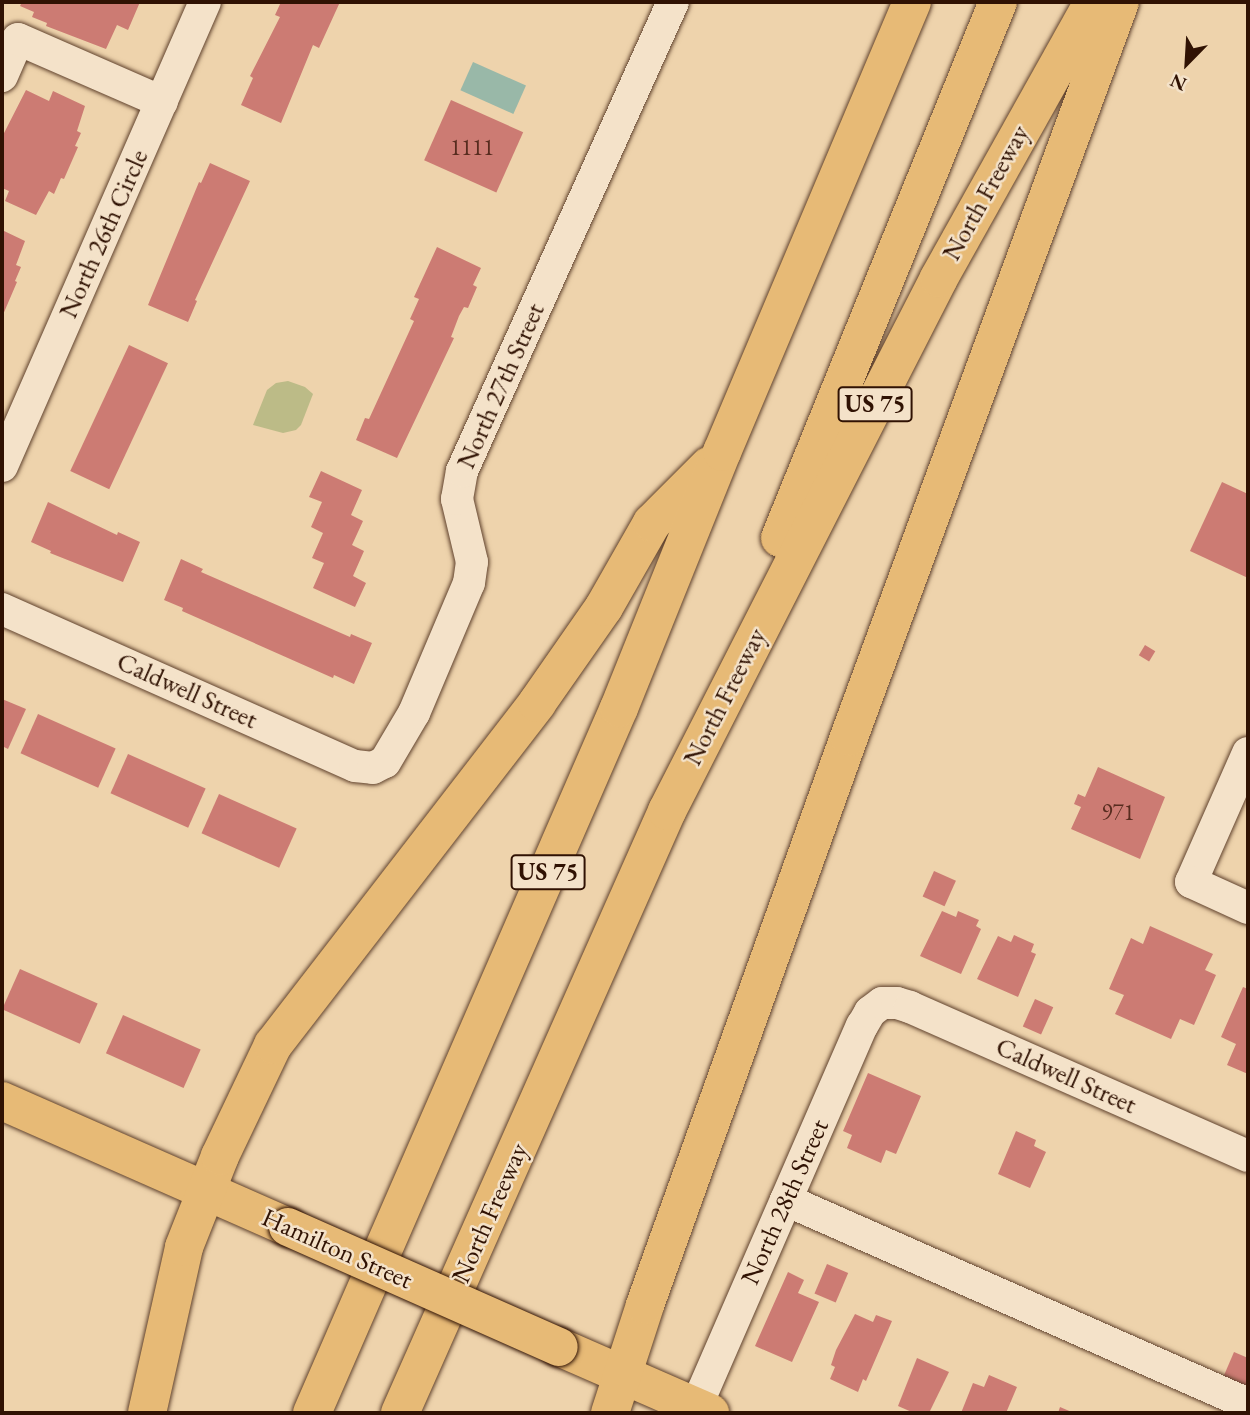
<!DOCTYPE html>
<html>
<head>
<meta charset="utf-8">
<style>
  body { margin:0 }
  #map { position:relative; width:1250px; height:1415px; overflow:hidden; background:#eed3ac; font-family:"EB Garamond",serif }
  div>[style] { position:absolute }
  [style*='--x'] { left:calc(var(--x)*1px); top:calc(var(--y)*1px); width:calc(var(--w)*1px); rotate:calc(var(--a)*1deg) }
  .green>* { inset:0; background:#bcbb87 }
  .water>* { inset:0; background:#99b8a8; transform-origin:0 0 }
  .building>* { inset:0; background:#cc7b73; transform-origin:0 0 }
  .roads { filter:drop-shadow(0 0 2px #60422d) drop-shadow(0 0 2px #60422d) }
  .minor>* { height:32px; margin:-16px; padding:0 16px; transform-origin:16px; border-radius:16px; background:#f4e2c9 }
  .major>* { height:38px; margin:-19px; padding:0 19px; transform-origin:19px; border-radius:19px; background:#e7ba76 }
  .highway>* { height:38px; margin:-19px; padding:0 19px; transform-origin:19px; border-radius:19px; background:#e7ba76 }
  .bridges { filter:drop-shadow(0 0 2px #301203) drop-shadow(0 0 2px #301203) }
  .major-bridge>* { height:38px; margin:-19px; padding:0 19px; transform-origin:19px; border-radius:19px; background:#e7ba76 }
  span { translate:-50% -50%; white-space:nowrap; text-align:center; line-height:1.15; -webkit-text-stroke:5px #f4e2c9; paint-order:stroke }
  .number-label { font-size:23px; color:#572c1f }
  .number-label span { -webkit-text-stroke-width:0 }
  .shield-label span { padding:2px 5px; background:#f4e2c9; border:2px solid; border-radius:5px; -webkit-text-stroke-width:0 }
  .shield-label { font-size:24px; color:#301203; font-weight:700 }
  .street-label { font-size:26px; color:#301203 }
  .frame { position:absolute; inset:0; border:4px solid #301203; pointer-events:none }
  .north { position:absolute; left:1152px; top:28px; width:70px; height:70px; -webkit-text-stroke:5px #f4e2c9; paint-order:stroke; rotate:204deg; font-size:19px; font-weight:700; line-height:28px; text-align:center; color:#301203 }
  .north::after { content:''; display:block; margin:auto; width:24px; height:32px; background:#301203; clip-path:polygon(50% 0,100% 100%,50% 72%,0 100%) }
</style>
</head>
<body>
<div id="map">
  <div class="green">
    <i style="clip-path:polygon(288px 381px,305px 387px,313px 394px,301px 425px,296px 430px,283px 433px,253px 425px,267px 390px,276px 383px)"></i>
  </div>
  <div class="water">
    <i style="left:473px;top:62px;width:58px;height:31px;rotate:24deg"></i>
  </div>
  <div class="building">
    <i style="clip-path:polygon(22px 2px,140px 2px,128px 30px,117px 25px,106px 49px,46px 26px,47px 23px,32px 17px,34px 12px,20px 6px)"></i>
    <i style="clip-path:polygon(281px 2px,340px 2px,319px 48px,313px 45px,281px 123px,241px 105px,253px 78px,250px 76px,280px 17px,275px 15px)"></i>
    <i style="clip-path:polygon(26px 90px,49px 101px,53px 91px,85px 106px,77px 131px,81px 133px,75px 146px,78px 147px,64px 179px,61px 178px,54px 194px,49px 191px,36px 215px,5px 201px,9px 191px,2px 188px,2px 137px)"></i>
    <i style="left:451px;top:100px;width:79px;height:66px;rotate:24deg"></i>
    <i style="clip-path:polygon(210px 163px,250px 181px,195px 300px,197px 301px,188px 322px,148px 305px,199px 182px,201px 183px)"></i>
    <i style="clip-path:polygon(2px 230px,25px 241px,16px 265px,21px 267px,15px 281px,17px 282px,2px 317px)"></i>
    <i style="clip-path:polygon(437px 247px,481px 268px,473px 285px,477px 287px,468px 308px,464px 307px,459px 316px,451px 337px,454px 338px,397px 458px,356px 440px,365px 418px,369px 419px,414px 321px,410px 319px,419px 299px,414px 297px)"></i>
    <i style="left:129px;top:345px;width:43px;height:139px;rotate:25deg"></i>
    <i style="clip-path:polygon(321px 471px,362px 490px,351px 515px,363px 521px,352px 545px,364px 551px,353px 576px,366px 583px,355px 607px,313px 588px,324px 563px,312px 558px,323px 533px,311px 527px,322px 502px,309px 497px)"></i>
    <i style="clip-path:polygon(1222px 482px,1248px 494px,1248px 578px,1190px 551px)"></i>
    <i style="clip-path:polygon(48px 502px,117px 535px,118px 532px,140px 542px,123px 582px,50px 553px,51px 551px,31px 542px)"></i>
    <i style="clip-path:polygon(181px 559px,203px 569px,201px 572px,350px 637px,351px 634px,372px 643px,354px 684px,334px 675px,333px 678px,182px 611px,183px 608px,164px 600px)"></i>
    <i style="left:1145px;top:645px;width:12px;height:12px;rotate:31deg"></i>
    <i style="clip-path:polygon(2px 699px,26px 709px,8px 749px,2px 746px)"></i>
    <i style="left:38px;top:714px;width:85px;height:43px;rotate:24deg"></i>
    <i style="left:128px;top:754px;width:85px;height:43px;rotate:24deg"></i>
    <i style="clip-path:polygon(1098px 767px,1165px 797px,1140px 859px,1071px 829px,1081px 807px,1074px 804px,1078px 794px,1085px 797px)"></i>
    <i style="left:219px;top:794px;width:85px;height:43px;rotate:24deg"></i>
    <i style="left:934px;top:871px;width:24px;height:28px;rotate:24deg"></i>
    <i style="clip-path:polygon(942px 911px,956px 917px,958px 911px,979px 920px,976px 926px,981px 929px,961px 974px,920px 956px)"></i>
    <i style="clip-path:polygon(1150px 926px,1213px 954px,1205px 970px,1216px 975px,1194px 1025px,1180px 1019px,1171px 1039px,1115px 1014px,1124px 995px,1109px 989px,1131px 938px,1143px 944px)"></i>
    <i style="clip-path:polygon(1014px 935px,1034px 944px,1031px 952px,1036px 954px,1018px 997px,977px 979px,998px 936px,1011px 942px)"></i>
    <i style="left:20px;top:969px;width:85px;height:44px;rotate:24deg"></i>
    <i style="clip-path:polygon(1243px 987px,1248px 989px,1248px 1074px,1227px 1065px,1236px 1044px,1221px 1037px)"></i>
    <i style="left:1035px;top:999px;width:20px;height:30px;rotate:24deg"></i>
    <i style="left:123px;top:1015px;width:85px;height:42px;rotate:24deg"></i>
    <i style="clip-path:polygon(868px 1073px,921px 1096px,896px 1154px,886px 1150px,881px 1163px,847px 1148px,852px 1135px,843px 1131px)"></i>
    <i style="clip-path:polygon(1016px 1131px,1036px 1140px,1034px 1146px,1046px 1152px,1030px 1188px,998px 1174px)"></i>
    <i style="left:827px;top:1264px;width:23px;height:32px;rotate:23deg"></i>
    <i style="clip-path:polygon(788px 1272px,804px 1280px,798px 1293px,819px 1302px,792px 1362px,755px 1346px)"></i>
    <i style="clip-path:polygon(855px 1314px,873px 1322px,876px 1315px,892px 1321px,866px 1381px,863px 1379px,858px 1392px,830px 1379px,835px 1367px,831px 1365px,836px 1350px)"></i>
    <i style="clip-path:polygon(1234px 1352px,1248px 1358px,1248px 1391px,1222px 1380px)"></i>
    <i style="clip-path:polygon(917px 1358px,949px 1372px,929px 1413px,914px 1413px,898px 1406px)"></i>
    <i style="clip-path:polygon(989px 1375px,1017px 1387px,1006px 1413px,961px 1413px,973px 1383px,984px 1387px)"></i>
    <i style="clip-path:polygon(1060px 1407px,1074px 1413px,1058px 1413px)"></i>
  </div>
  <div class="roads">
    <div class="minor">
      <i style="--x:2;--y:76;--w:40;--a:-66.6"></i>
      <i style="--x:18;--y:39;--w:157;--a:23.6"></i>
      <i style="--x:2;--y:466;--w:506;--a:-66.37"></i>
      <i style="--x:2;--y:609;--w:386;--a:24"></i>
      <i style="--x:355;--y:766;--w:18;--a:6"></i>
      <i style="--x:373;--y:768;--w:13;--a:-27"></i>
      <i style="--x:385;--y:762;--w:57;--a:-59.4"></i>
      <i style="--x:414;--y:713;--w:141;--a:-67.1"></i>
      <i style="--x:469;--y:583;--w:21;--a:-82"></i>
      <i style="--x:472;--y:562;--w:65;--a:-103.4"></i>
      <i style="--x:457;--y:499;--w:28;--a:-80"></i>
      <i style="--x:462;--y:471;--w:514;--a:-65.78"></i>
      <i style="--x:1248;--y:753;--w:141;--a:113.8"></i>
      <i style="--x:1191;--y:882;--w:63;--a:24.5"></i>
      <i style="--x:786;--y:1200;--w:505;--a:23.82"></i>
      <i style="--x:696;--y:1407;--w:416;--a:-66.5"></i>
      <i style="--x:862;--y:1026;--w:16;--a:-60"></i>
      <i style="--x:870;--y:1012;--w:15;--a:-37"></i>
      <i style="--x:882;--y:1003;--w:15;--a:0"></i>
      <i style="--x:897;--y:1003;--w:14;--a:17"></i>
      <i style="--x:910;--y:1007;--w:369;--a:23.8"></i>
    </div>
    <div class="major">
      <i style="--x:2;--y:1101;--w:313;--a:23.8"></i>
      <i style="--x:559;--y:1347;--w:165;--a:23.6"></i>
    </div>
    <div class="highway">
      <i style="--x:780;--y:538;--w:579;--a:-67.87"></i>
      <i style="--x:147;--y:1413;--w:170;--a:-77.4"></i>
      <i style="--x:184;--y:1247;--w:98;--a:-68.4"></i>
      <i style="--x:220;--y:1156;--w:123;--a:-64.5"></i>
      <i style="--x:273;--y:1045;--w:432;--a:-52.3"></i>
      <i style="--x:537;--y:703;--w:117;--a:-55.1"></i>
      <i style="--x:604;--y:607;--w:97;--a:-60.3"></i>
      <i style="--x:652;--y:523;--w:81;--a:-45"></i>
      <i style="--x:312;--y:1413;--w:769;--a:-66.47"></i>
      <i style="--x:619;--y:708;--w:276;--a:-68.1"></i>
      <i style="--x:722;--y:452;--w:488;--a:-67.1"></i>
      <i style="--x:400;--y:1413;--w:659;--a:-66.08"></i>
      <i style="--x:667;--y:811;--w:598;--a:-62.96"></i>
      <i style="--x:939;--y:278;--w:316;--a:-60.8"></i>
      <i style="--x:610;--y:1413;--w:114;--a:-72"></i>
      <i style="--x:645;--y:1305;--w:604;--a:-70.24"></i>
      <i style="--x:849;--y:737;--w:783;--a:-69.76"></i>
    </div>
  </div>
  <div class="bridges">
    <div class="major-bridge">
      <i style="--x:288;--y:1227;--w:296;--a:23.9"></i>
    </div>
  </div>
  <div class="number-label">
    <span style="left:472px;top:147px">1111</span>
    <span style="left:1118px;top:812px">971</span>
  </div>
  <div class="shield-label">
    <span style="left:875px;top:404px">US 75</span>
    <span style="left:548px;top:872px">US 75</span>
  </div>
  <div class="street-label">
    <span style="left:986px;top:193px;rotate:-61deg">North Freeway</span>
    <span style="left:104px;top:234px;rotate:-66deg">North 26th Circle</span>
    <span style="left:501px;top:386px;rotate:-66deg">North 27th Street</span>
    <span style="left:187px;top:691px;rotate:24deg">Caldwell Street</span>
    <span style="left:725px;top:697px;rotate:-63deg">North Freeway</span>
    <span style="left:1066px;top:1076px;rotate:24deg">Caldwell Street</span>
    <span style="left:785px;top:1202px;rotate:-66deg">North 28th Street</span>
    <span style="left:490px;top:1213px;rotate:-66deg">North Freeway</span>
    <span style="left:337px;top:1249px;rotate:24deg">Hamilton Street</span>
  </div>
  <div class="frame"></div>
  <div class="north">N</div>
</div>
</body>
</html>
